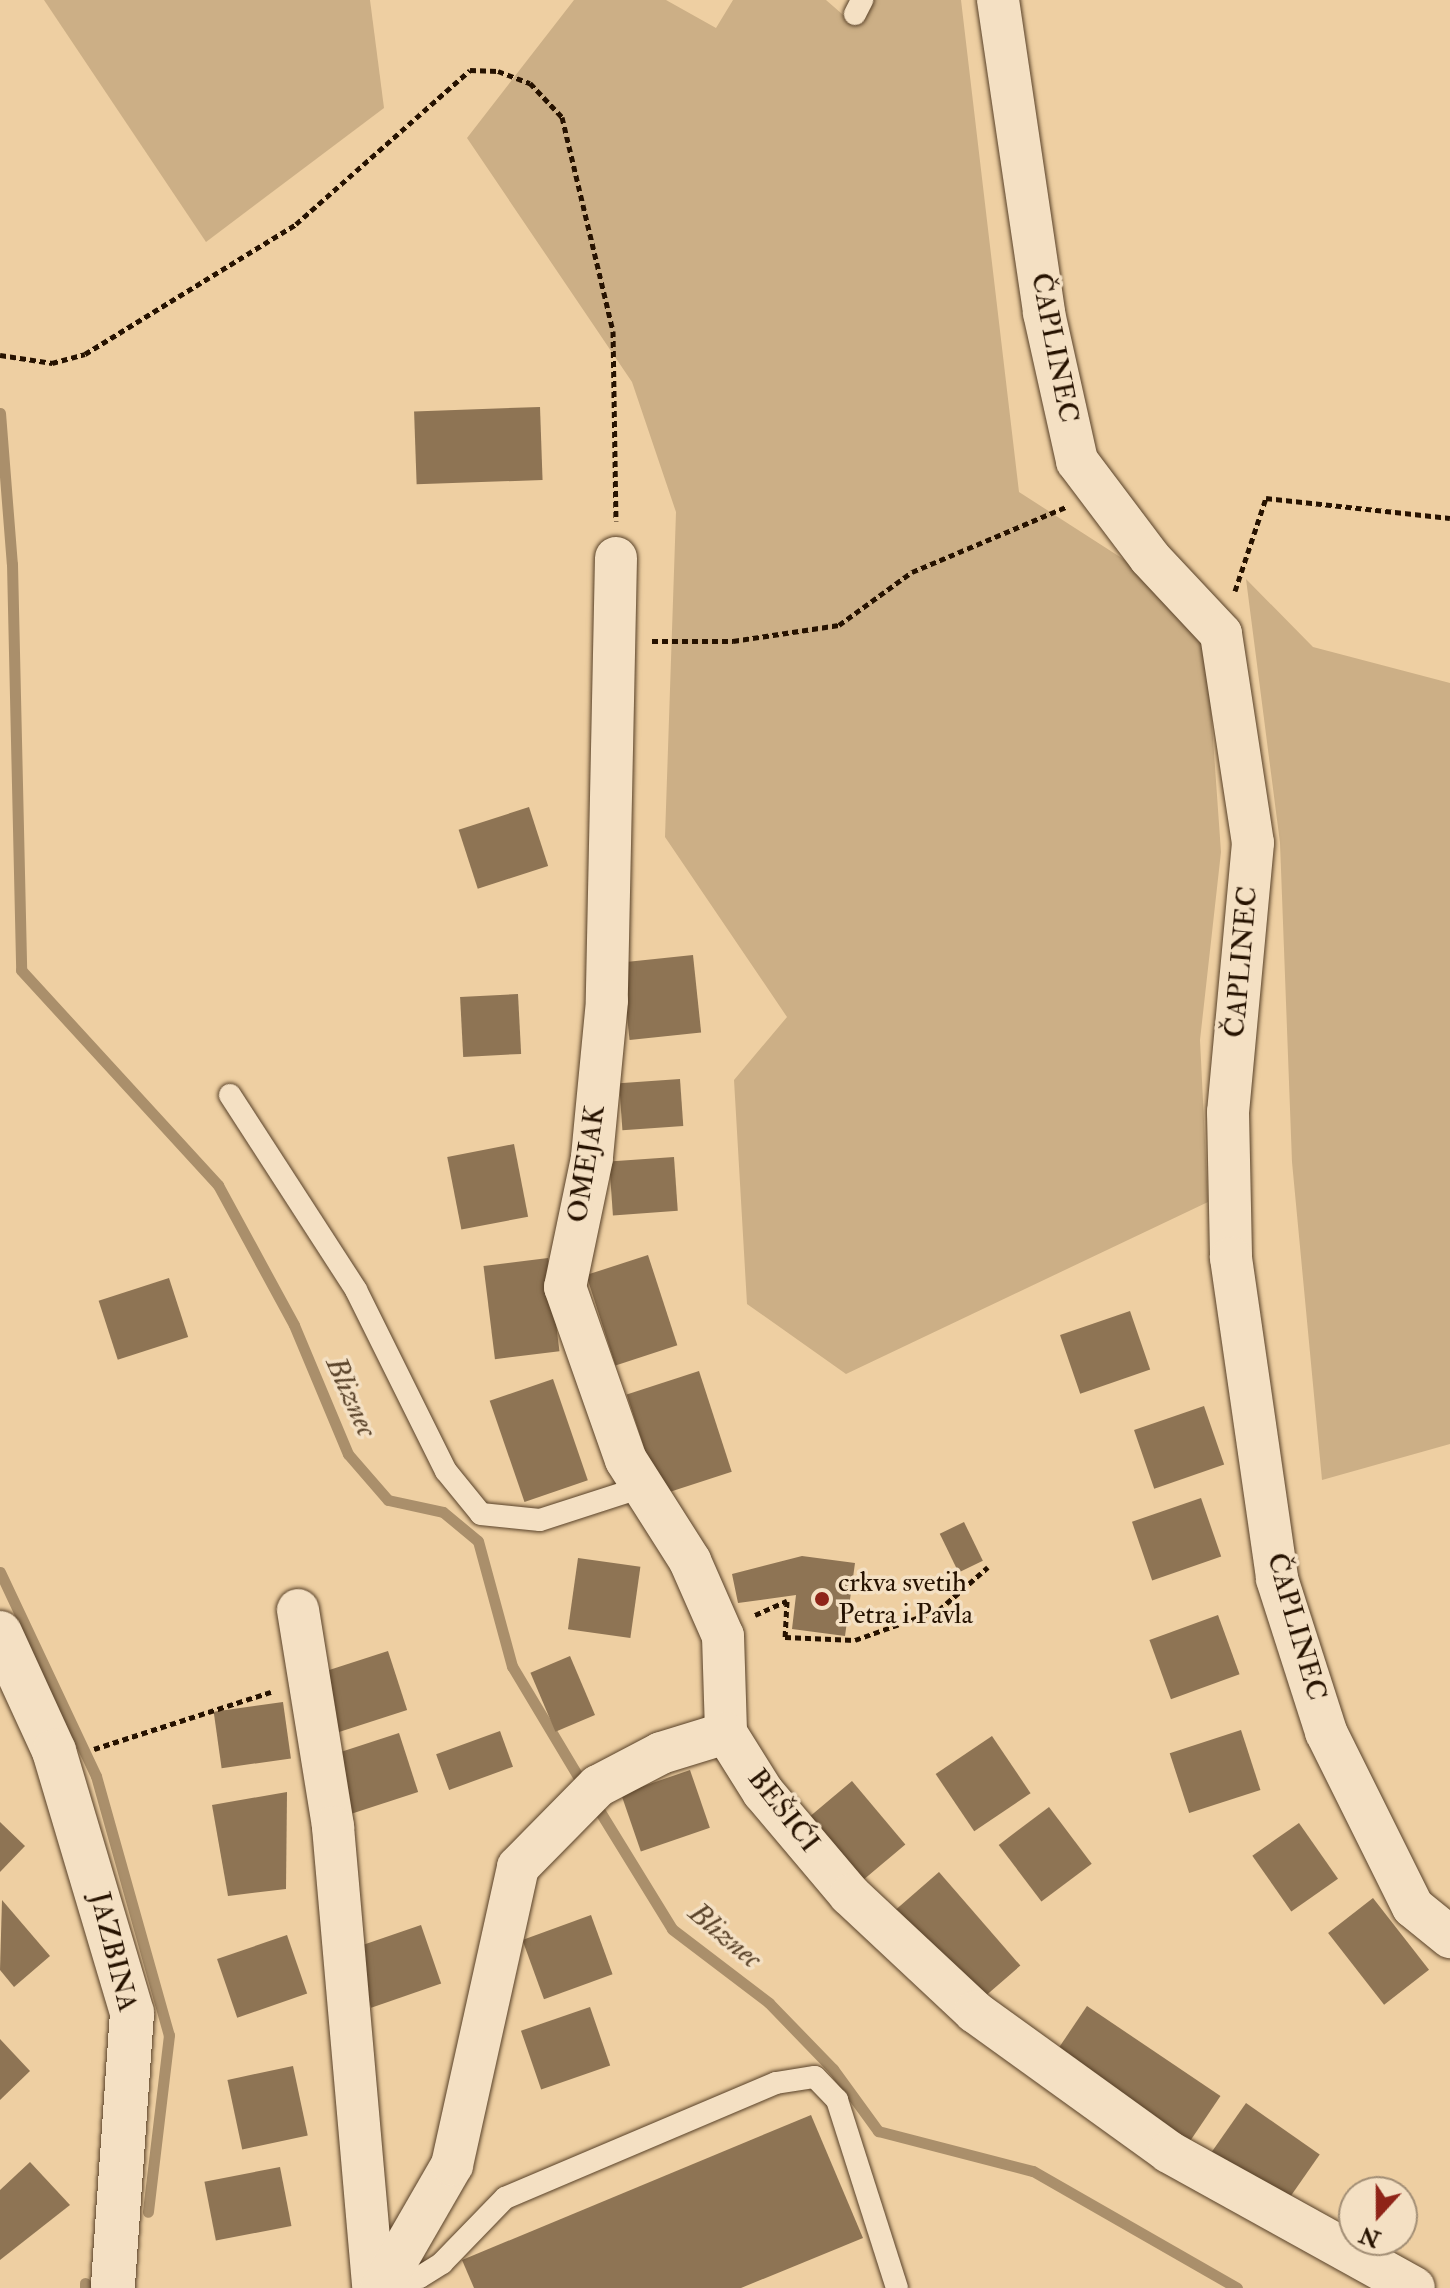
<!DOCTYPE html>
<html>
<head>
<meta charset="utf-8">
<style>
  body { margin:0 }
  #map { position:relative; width:1450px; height:2288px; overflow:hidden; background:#eecfa2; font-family:"IM FELL Double Pica",serif }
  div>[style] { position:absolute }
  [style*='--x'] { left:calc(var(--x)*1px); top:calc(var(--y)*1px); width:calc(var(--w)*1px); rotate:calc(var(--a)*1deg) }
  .green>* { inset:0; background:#ccaf86 }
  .stream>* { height:11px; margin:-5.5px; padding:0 5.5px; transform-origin:5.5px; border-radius:5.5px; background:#aa8f6b }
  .building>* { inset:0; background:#8e7454; transform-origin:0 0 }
  .path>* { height:5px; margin-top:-2.5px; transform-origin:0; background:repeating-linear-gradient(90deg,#261200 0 6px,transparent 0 10px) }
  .roads { filter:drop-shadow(0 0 2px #584128) drop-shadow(0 0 2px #584128) }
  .service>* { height:22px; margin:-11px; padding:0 11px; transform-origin:11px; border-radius:11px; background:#f4e0c3 }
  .minor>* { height:42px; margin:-21px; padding:0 21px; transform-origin:21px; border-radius:21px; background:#f4e0c3 }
  .tertiary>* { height:44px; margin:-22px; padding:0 22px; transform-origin:22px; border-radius:22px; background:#f4e0c3 }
  .dots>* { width:22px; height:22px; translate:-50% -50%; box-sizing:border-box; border:4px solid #f4e0c3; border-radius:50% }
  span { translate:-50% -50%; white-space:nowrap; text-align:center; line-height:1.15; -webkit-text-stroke:7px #f4e0c3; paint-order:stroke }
  .street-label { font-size:28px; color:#261200 }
  .poi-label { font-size:28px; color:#261200 }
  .left { translate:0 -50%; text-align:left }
  .water-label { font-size:30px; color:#5b442b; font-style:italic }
  .north { position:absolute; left:1338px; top:2176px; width:80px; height:80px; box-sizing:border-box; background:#f4e0c3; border:2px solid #a28e75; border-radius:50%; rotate:201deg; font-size:22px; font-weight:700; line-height:32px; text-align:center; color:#261200 }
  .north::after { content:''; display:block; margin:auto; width:28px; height:36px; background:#8f2418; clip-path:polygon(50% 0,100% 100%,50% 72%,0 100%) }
</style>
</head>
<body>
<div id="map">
  <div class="green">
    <i style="clip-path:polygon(44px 0,370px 0,384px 108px,206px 242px)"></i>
    <i style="clip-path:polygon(574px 0,666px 0,716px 28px,733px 0,826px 0,849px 20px,865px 0,961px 0,1019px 492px,1204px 611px,1221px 852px,1200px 1040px,1208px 1202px,846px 1374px,747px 1304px,734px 1080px,787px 1017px,665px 837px,676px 512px,632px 382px,467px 138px)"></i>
    <i style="clip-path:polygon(1246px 579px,1313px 647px,1450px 683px,1450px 1444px,1322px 1480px,1292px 1162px,1280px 843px)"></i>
  </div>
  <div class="stream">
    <i style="--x:0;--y:413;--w:151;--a:85.5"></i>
    <i style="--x:12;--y:564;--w:406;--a:88.7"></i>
    <i style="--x:21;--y:970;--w:292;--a:47.5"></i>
    <i style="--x:218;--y:1185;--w:159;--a:61.5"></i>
    <i style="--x:294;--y:1325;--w:140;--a:67.3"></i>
    <i style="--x:348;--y:1454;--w:61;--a:49"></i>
    <i style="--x:388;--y:1500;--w:56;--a:12.3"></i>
    <i style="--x:443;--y:1512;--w:45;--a:39.6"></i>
    <i style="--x:478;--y:1541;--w:130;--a:74.8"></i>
    <i style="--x:512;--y:1666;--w:142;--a:59.1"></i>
    <i style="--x:0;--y:1572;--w:225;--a:64.8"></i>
    <i style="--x:96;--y:1776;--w:269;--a:74.3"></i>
    <i style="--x:169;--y:2035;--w:178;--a:96.8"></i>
    <i style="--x:594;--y:1802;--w:149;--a:58.4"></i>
    <i style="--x:672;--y:1929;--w:122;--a:37.3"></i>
    <i style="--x:769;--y:2003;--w:92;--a:45.9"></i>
    <i style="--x:833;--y:2069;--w:77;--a:54"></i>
    <i style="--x:878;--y:2131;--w:160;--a:14.5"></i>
    <i style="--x:1033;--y:2171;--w:235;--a:29.8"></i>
    <i style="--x:85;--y:2283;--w:5;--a:90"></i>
  </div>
  <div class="building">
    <i style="left:540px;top:407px;width:73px;height:126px;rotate:88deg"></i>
    <i style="left:529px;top:807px;width:62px;height:74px;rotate:72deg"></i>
    <i style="left:693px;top:955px;width:78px;height:72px;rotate:84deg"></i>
    <i style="left:518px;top:994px;width:60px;height:58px;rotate:87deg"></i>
    <i style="left:680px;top:1079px;width:47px;height:61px;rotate:86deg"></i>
    <i style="left:514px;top:1144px;width:74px;height:68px;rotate:79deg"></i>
    <i style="left:674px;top:1157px;width:54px;height:65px;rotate:86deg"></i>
    <i style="left:648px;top:1255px;width:95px;height:65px;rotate:72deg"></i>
    <i style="left:548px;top:1258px;width:94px;height:65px;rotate:83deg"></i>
    <i style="left:169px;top:1278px;width:62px;height:74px;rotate:72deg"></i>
    <i style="left:1130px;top:1311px;width:62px;height:74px;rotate:71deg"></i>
    <i style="left:699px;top:1371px;width:106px;height:76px;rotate:72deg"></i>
    <i style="left:553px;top:1379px;width:107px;height:67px;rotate:71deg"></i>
    <i style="left:1204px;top:1406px;width:62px;height:74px;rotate:71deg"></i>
    <i style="left:1201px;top:1498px;width:62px;height:73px;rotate:71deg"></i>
    <i style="left:964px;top:1522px;width:43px;height:27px;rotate:64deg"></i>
    <i style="clip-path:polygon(802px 1556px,855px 1563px,845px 1636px,792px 1629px,796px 1595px,738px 1603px,732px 1574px)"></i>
    <i style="left:578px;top:1558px;width:63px;height:72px;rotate:8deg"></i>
    <i style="left:1218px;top:1615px;width:63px;height:73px;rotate:70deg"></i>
    <i style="left:388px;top:1651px;width:62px;height:74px;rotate:72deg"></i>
    <i style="left:570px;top:1656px;width:64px;height:43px;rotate:67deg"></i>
    <i style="left:283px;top:1702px;width:57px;height:70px;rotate:82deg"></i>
    <i style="left:1241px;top:1730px;width:63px;height:75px;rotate:72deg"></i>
    <i style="left:500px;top:1731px;width:38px;height:68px;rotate:70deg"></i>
    <i style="left:399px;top:1733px;width:62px;height:75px;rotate:72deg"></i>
    <i style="left:992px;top:1736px;width:69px;height:68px;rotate:56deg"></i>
    <i style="left:690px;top:1770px;width:61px;height:73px;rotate:71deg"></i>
    <i style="left:852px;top:1781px;width:83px;height:66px;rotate:50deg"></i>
    <i style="clip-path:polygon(287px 1792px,286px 1889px,228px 1896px,212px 1805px)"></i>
    <i style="left:1049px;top:1807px;width:71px;height:63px;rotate:53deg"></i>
    <i style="clip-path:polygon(0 1822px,25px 1846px,0 1872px)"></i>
    <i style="left:1299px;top:1823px;width:68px;height:57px;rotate:55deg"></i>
    <i style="left:939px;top:1872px;width:124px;height:62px;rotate:49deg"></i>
    <i style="left:1373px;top:1898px;width:91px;height:57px;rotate:52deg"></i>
    <i style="clip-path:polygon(2px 1900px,50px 1956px,14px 1987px,0 1970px)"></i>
    <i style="left:591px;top:1915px;width:63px;height:73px;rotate:70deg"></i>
    <i style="left:421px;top:1925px;width:62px;height:74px;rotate:71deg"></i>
    <i style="left:287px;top:1935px;width:62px;height:74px;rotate:71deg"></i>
    <i style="left:1087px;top:2006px;width:161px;height:60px;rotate:34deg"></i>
    <i style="left:590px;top:2007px;width:62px;height:73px;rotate:71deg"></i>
    <i style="clip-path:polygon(0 2039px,30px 2071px,0 2100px)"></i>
    <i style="left:293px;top:2066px;width:71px;height:67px;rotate:78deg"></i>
    <i style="left:1246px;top:2103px;width:90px;height:62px;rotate:35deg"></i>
    <i style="clip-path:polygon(811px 2115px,863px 2238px,741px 2288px,474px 2288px,462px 2260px)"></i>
    <i style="clip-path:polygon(30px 2162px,70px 2205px,0 2260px,0 2190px)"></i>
    <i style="left:280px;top:2167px;width:60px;height:77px;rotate:79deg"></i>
  </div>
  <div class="path">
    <i style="--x:0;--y:355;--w:53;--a:8.7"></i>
    <i style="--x:52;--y:363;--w:34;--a:-15"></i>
    <i style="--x:85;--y:354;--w:248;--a:-31.6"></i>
    <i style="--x:296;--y:224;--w:232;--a:-41.5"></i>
    <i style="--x:470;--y:70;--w:28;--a:2"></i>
    <i style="--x:498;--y:71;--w:34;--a:21"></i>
    <i style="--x:530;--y:83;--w:47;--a:46.7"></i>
    <i style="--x:562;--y:117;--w:220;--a:76.6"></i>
    <i style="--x:613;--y:331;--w:190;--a:89.1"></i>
    <i style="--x:1235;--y:591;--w:98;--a:-71.6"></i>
    <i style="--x:1266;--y:498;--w:185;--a:6.2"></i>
    <i style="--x:652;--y:641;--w:81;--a:0"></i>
    <i style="--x:733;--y:641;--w:107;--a:-8.6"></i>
    <i style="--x:839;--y:625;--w:90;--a:-36"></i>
    <i style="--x:912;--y:572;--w:167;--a:-22.9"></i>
    <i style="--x:755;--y:1615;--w:35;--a:-24"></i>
    <i style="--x:787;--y:1601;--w:36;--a:93"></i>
    <i style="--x:785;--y:1637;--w:70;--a:2.5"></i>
    <i style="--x:855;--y:1640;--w:89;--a:-19.7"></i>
    <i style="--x:939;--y:1610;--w:65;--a:-41.3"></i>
    <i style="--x:94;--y:1749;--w:186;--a:-17.9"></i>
  </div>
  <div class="roads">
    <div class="service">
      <i style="--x:855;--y:14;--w:16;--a:-63"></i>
      <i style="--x:230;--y:1095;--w:232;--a:57.1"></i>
      <i style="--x:356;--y:1290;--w:202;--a:63.6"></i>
      <i style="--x:446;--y:1471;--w:55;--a:50.9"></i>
      <i style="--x:481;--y:1514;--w:59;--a:5.8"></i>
      <i style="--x:540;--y:1520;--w:107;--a:-17.9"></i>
      <i style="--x:386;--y:2281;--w:34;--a:-7"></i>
      <i style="--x:420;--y:2277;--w:26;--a:-32"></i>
      <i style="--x:442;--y:2263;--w:91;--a:-45.9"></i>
      <i style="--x:505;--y:2198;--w:294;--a:-23"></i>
      <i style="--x:776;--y:2083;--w:39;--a:-9"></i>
      <i style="--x:815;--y:2077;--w:32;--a:46"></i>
      <i style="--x:837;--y:2100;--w:197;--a:72.3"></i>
    </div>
    <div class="minor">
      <i style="--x:998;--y:0;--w:316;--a:81.6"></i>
      <i style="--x:1044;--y:313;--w:152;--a:77.4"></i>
      <i style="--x:1077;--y:461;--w:121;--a:53"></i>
      <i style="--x:1150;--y:558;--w:104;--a:46.9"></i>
      <i style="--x:1221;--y:634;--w:211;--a:81.3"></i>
      <i style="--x:1253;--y:843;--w:270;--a:95.3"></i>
      <i style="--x:1228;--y:1112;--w:146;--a:88.8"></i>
      <i style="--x:1231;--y:1258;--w:324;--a:81.8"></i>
      <i style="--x:1277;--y:1579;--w:161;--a:72.2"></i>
      <i style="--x:1326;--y:1732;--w:195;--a:63.6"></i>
      <i style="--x:1413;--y:1907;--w:48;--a:39"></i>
      <i style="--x:616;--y:558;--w:443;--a:91.2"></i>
      <i style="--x:607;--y:1001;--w:158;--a:95.5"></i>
      <i style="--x:592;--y:1158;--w:132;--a:101.8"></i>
      <i style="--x:565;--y:1287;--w:183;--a:70.6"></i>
      <i style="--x:626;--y:1460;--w:120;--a:57.6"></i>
      <i style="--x:690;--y:1561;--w:82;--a:66.3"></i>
      <i style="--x:723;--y:1636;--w:97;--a:88.2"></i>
      <i style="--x:298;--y:1610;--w:220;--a:80.8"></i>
      <i style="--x:333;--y:1827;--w:463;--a:85"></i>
      <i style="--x:381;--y:2288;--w:142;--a:-60"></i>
      <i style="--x:452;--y:2165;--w:305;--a:-77.5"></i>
      <i style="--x:518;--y:1867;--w:114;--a:-45.4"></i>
      <i style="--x:598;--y:1786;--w:71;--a:-27.6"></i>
      <i style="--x:661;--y:1753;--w:68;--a:-17.1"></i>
      <i style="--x:726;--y:1733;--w:70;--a:57.9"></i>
      <i style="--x:763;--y:1792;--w:135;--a:49.8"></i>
      <i style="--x:850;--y:1895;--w:171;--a:43.1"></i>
      <i style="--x:975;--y:2012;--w:239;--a:35.8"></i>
      <i style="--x:1169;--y:2152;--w:280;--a:29"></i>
    </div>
    <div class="tertiary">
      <i style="--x:0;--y:1633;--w:130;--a:65.4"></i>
      <i style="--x:54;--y:1751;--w:273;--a:73.4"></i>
      <i style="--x:132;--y:2013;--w:276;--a:94"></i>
    </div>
  </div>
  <div class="dots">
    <i style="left:822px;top:1599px;background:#8f2418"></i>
  </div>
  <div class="street-label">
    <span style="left:1054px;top:348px;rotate:79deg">ČAPLINEC</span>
    <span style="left:1242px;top:962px;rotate:-85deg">ČAPLINEC</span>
    <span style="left:587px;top:1164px;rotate:-81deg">OMEJAK</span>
    <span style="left:1296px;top:1627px;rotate:74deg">ČAPLINEC</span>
    <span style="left:783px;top:1811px;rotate:52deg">BEŠIĆI</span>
    <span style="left:113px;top:1952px;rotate:76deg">JAZBINA</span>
  </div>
  <div class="poi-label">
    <span class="left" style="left:838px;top:1599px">crkva svetih<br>Petra i Pavla</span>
  </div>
  <div class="water-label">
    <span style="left:351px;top:1397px;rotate:66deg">Bliznec</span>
    <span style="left:725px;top:1936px;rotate:40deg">Bliznec</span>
  </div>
  <div class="north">N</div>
</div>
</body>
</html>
